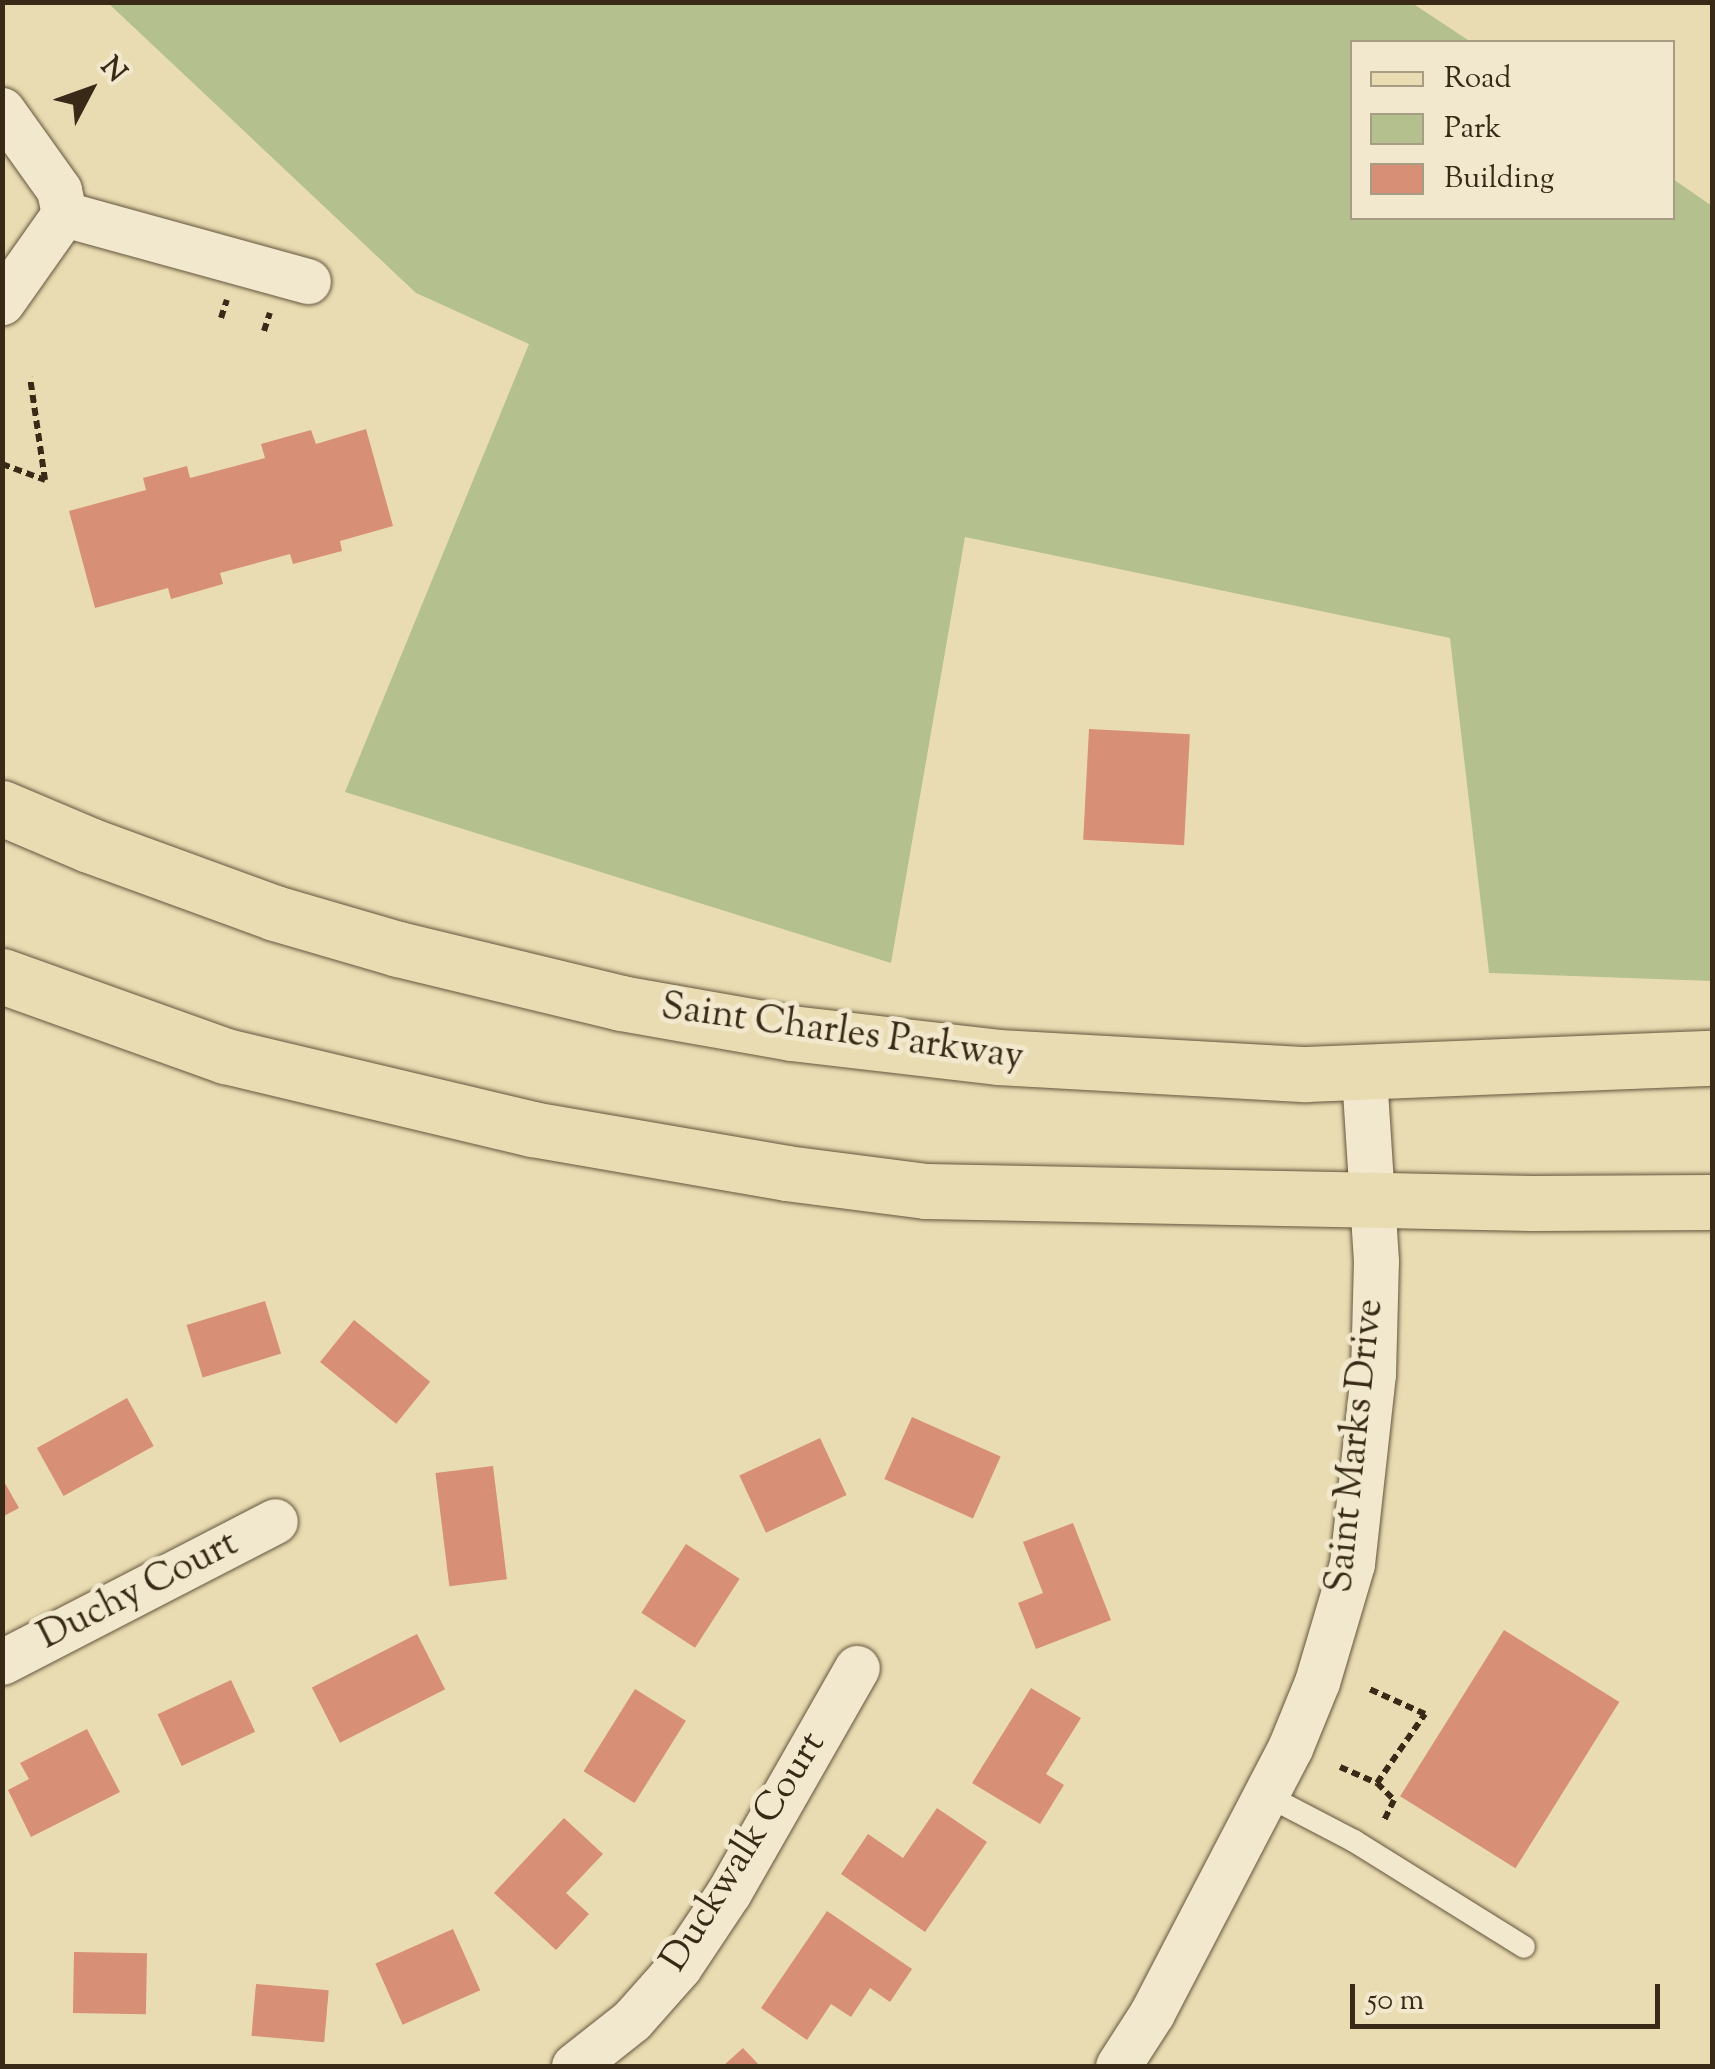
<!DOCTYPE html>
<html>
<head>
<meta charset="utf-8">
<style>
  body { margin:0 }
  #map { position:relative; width:1715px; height:2069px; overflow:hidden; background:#eadcb2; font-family:"Sorts Mill Goudy",serif }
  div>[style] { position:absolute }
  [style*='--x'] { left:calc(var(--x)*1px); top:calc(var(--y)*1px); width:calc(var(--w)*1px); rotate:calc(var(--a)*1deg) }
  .green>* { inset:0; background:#b4c18f }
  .building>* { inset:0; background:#d78f75; transform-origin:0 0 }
  .path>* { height:6px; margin-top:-3px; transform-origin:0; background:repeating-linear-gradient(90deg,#382a16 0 8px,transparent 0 13px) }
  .roads { filter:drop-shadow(0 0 2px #64563d) drop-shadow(0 0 2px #64563d) }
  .service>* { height:22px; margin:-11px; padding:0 11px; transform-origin:11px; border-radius:11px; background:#f1e8cd }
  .minor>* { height:45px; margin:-22.5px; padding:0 22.5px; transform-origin:22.5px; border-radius:22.5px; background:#f1e8cd }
  .primary>* { height:55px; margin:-27.5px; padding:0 27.5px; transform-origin:27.5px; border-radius:27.5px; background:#eadcb2 }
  span { translate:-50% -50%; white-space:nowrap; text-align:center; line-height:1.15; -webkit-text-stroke:10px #f1e8cd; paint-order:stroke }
  .street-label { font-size:38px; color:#382a16 }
  .frame { position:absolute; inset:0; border:5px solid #382a16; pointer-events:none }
  .legend { position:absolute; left:1350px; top:40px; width:325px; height:180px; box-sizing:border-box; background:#f1e8cd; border:2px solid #a79c84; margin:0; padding:12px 18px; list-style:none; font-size:30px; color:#382a16 }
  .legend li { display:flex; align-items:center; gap:20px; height:50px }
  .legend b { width:50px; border:2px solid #a79c84 }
  .north { position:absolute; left:40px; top:40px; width:100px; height:100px; -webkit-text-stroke:8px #f1e8cd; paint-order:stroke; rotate:49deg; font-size:28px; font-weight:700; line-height:40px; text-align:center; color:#382a16 }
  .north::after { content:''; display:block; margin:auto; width:35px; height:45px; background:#382a16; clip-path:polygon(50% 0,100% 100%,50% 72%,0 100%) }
  .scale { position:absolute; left:1350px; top:1984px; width:310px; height:45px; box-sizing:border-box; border:5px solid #382a16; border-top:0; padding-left:12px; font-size:30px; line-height:35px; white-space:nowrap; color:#382a16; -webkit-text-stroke:8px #f1e8cd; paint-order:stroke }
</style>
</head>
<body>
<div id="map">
  <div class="green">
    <i style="clip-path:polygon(108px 3px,1412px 3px,1471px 42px,1352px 42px,1352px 218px,1672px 218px,1673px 179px,1712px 206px,1712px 981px,1489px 973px,1450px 638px,965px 537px,891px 963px,345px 792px,529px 344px,416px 293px)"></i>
  </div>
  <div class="building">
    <i style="clip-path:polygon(366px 429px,393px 526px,340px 541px,342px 551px,293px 564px,290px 554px,220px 573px,223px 584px,171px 599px,168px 588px,95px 608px,69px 511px,146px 490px,143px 478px,187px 466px,190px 478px,265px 458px,261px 444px,311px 430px,316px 444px)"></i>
    <i style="left:1089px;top:729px;width:101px;height:111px;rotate:3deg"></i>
    <i style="left:265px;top:1301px;width:55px;height:82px;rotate:73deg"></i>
    <i style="left:354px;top:1320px;width:98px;height:54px;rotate:39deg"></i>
    <i style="left:127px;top:1398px;width:55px;height:103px;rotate:61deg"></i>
    <i style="left:912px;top:1417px;width:97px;height:68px;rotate:24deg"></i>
    <i style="left:820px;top:1438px;width:63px;height:89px;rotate:65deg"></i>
    <i style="left:493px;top:1466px;width:114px;height:58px;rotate:83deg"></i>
    <i style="clip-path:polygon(2px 1478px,19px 1508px,2px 1517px)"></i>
    <i style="clip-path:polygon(1073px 1523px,1111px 1620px,1036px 1649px,1018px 1603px,1043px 1593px,1023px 1542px)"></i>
    <i style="left:686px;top:1544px;width:64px;height:82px;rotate:33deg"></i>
    <i style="left:1504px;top:1630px;width:136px;height:196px;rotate:32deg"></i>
    <i style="left:417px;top:1634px;width:62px;height:118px;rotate:63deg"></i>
    <i style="left:231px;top:1680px;width:57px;height:81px;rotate:65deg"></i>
    <i style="clip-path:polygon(1031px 1688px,1081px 1718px,1046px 1774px,1064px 1785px,1040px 1824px,972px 1783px)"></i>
    <i style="left:635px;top:1689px;width:60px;height:97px;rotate:32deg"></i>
    <i style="clip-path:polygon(87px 1729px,120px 1792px,31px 1837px,8px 1790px,29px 1779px,20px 1763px)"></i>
    <i style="clip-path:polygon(937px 1808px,987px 1842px,925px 1932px,841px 1874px,868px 1834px,903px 1858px)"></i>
    <i style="clip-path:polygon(564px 1818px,603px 1854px,566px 1893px,589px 1914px,556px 1950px,494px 1893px)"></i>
    <i style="clip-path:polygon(827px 1911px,912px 1969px,890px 2002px,870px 1988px,851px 2017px,831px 2004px,807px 2040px,761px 2008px)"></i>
    <i style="left:453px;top:1929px;width:67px;height:85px;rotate:66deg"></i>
    <i style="left:74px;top:1952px;width:73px;height:61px;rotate:1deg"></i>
    <i style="left:256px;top:1984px;width:73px;height:52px;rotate:5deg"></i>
    <i style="clip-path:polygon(743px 2048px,760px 2066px,723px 2066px)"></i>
  </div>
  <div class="path">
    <i style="--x:221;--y:318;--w:19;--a:-72"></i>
    <i style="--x:264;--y:331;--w:19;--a:-72"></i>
    <i style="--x:2;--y:464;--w:46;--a:20.4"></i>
    <i style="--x:45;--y:480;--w:104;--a:-98.3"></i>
    <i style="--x:1340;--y:1767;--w:40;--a:23.4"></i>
    <i style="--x:1377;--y:1783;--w:84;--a:-55.2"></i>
    <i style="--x:1425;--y:1714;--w:61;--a:-155.9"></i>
    <i style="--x:1377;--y:1783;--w:24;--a:45"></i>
    <i style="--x:1394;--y:1800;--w:25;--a:116"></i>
  </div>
  <div class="roads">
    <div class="service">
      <i style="--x:1268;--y:1796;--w:97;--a:27.6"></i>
      <i style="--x:1354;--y:1841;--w:200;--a:31.9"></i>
    </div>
    <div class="minor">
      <i style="--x:2;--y:110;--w:98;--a:54.5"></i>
      <i style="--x:59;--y:190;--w:25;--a:78"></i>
      <i style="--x:64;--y:214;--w:108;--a:125.2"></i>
      <i style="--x:64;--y:214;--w:253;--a:15.4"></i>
      <i style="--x:2;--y:1662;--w:307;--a:-27.3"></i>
      <i style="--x:574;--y:2066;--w:74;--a:-38.4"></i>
      <i style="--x:632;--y:2020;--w:71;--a:-48.4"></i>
      <i style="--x:679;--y:1967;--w:90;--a:-56.3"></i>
      <i style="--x:729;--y:1892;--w:258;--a:-60.3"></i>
      <i style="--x:1118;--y:2066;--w:63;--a:-57.3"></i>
      <i style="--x:1152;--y:2013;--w:299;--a:-62.5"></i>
      <i style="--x:1290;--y:1748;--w:71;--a:-67.8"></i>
      <i style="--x:1317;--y:1682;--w:123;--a:-73.5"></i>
      <i style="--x:1352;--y:1564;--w:191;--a:-83.7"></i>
      <i style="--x:1373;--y:1374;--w:113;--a:-88.5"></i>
      <i style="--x:1376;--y:1261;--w:187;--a:-93.7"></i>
    </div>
    <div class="primary">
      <i style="--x:2;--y:808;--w:95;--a:23"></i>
      <i style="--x:89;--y:845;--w:198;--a:20.1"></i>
      <i style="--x:275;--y:913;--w:128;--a:16.3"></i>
      <i style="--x:398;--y:949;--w:229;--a:13.6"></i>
      <i style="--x:621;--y:1003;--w:173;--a:10"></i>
      <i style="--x:791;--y:1033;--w:208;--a:6.6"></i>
      <i style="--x:998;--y:1057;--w:308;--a:3.2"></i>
      <i style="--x:1306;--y:1074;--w:406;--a:-2.3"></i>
      <i style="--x:2;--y:976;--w:238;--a:19.7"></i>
      <i style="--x:226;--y:1056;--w:315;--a:13.4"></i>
      <i style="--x:532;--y:1129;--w:258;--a:9.8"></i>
      <i style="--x:786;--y:1173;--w:141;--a:7.3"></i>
      <i style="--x:926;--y:1191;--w:606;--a:1.13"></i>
      <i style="--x:1532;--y:1203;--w:180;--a:-0.3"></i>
    </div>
  </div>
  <div class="street-label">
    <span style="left:842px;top:1034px;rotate:8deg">Saint Charles Parkway</span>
    <span style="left:1357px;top:1446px;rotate:-84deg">Saint Marks Drive</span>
    <span style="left:139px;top:1592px;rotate:-27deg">Duchy Court</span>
    <span style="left:745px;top:1853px;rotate:-58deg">Duckwalk Court</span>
  </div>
  <div class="frame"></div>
  <ul class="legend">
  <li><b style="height:12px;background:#eadcb2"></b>Road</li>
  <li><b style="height:28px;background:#b4c18f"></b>Park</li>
  <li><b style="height:28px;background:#d78f75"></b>Building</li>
  </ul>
  <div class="north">N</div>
  <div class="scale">50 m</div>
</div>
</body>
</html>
